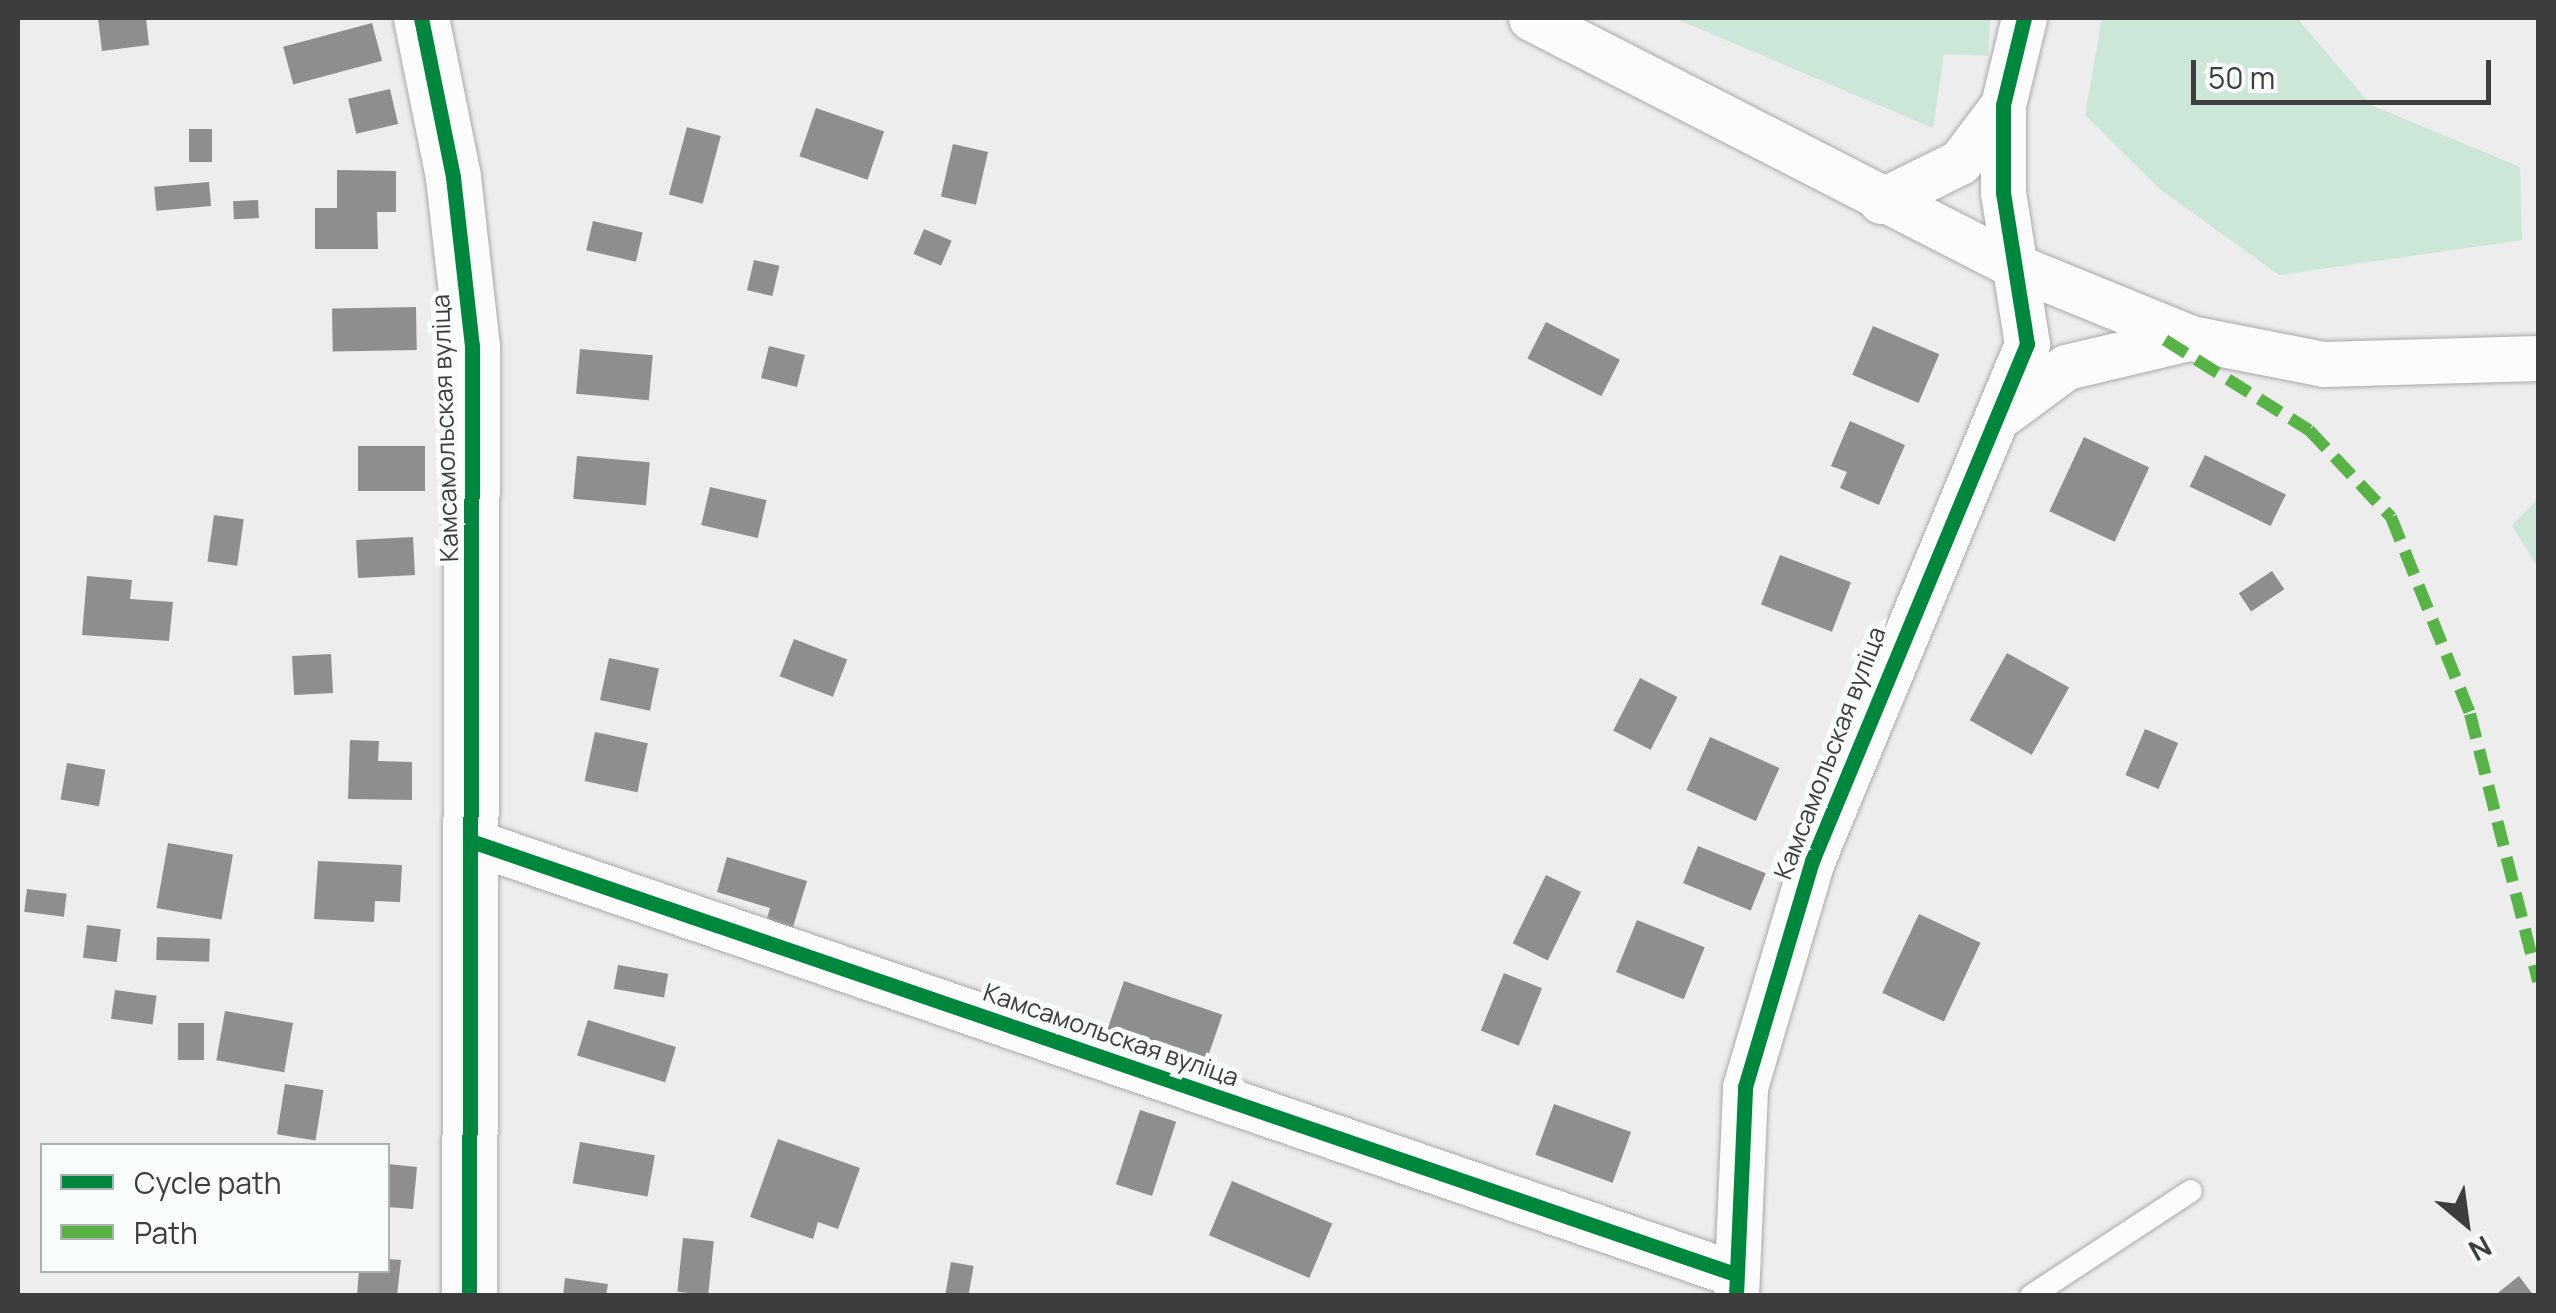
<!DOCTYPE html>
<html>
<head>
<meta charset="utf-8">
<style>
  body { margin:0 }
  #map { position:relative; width:2556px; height:1313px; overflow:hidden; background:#ecedec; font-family:Manrope,sans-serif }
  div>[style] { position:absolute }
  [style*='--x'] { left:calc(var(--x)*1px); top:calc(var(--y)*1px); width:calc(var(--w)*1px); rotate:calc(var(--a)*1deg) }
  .green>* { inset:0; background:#cce6d7 }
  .building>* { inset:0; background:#8d8e8d; transform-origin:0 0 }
  .roads { filter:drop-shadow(0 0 2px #a8a9a8) drop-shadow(0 0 2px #a8a9a8) }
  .service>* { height:22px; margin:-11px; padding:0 11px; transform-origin:11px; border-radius:11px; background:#fcfcfc }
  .minor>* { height:45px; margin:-22.5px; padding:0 22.5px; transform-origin:22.5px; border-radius:22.5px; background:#fcfcfc }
  .tertiary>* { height:55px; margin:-27.5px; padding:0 27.5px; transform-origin:27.5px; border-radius:27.5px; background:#fcfcfc }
  .quiet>* { height:12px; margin-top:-6px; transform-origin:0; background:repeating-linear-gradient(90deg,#57b346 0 25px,transparent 0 37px) }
  .cycleway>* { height:15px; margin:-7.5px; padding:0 7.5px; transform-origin:7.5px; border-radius:7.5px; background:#00873e }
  span { translate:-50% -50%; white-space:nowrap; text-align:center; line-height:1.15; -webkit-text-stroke:10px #f8fcfa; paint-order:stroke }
  .street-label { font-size:25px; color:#3c3d3c }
  .frame { position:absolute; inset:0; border:20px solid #3c3d3c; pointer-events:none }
  .legend { position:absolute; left:40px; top:1143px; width:350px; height:130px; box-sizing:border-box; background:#f8fcfa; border:2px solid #adb0ae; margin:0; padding:12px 18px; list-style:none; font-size:30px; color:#3c3d3c }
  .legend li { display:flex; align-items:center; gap:20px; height:50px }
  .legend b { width:50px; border:2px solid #adb0ae }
  .north { position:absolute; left:2416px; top:1173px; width:100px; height:100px; -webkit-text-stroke:8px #f8fcfa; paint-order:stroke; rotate:151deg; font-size:28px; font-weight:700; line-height:40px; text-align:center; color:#3c3d3c }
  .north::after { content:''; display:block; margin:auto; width:35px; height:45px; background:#3c3d3c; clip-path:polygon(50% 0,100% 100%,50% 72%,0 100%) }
  .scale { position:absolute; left:2191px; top:60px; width:300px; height:45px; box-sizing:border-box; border:5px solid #3c3d3c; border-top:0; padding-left:12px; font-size:30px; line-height:35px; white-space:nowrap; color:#3c3d3c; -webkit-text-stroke:8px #f8fcfa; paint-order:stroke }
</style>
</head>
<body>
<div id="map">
  <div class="green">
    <i style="clip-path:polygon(1674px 18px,1990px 18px,1988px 56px,1944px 54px,1933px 128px)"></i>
    <i style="clip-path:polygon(2102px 18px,2297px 18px,2371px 105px,2520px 167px,2522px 240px,2279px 275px,2161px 190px,2085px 115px)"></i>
    <i style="clip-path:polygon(2538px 499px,2538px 568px,2512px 525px)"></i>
  </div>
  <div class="building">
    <i style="clip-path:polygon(98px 18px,146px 18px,149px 45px,102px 51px)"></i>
    <i style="left:372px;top:23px;width:39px;height:92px;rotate:75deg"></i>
    <i style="left:390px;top:89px;width:36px;height:43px;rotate:77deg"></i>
    <i style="left:816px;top:108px;width:72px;height:51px;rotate:19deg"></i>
    <i style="left:687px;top:127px;width:35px;height:70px;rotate:15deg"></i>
    <i style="left:189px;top:129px;width:23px;height:33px"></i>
    <i style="left:953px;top:144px;width:36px;height:54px;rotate:13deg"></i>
    <i style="clip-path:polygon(337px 170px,396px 171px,396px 212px,377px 212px,378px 249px,315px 249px,315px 208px,337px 208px)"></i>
    <i style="left:209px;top:182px;width:24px;height:55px;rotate:85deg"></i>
    <i style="left:258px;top:200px;width:18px;height:25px;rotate:87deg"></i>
    <i style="left:593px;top:221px;width:51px;height:30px;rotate:13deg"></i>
    <i style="left:924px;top:229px;width:30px;height:27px;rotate:23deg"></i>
    <i style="left:754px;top:260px;width:26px;height:31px;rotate:13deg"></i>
    <i style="left:416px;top:307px;width:43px;height:84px;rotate:89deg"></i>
    <i style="left:1546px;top:322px;width:83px;height:41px;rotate:27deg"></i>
    <i style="left:1873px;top:326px;width:72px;height:53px;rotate:23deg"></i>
    <i style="left:769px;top:346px;width:37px;height:33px;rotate:14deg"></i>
    <i style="left:580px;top:349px;width:73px;height:45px;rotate:5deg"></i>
    <i style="clip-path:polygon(1850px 421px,1905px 445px,1879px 505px,1840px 488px,1847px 472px,1831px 466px)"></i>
    <i style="left:2084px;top:437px;width:72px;height:82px;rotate:25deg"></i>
    <i style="left:358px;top:446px;width:67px;height:45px"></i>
    <i style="left:2205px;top:455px;width:90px;height:35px;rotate:26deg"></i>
    <i style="left:577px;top:456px;width:73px;height:43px;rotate:5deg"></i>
    <i style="left:710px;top:487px;width:58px;height:39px;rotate:13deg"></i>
    <i style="left:214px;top:515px;width:30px;height:47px;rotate:8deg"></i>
    <i style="left:413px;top:537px;width:38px;height:57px;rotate:87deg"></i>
    <i style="left:1780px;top:555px;width:76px;height:53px;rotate:21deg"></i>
    <i style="left:2272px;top:571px;width:22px;height:40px;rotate:56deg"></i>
    <i style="clip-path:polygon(87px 576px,132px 580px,130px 599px,173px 602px,169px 641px,82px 635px)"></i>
    <i style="left:794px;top:639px;width:57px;height:40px;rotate:21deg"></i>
    <i style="left:2007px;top:653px;width:71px;height:77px;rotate:29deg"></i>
    <i style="left:331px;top:654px;width:39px;height:39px;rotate:87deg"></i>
    <i style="left:609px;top:658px;width:51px;height:43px;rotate:12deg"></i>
    <i style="left:1640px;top:678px;width:42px;height:59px;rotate:27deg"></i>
    <i style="left:2145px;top:729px;width:36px;height:50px;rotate:23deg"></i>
    <i style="left:595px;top:732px;width:54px;height:50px;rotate:12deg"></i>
    <i style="left:1710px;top:737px;width:76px;height:58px;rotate:24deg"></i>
    <i style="clip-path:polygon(350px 740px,379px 741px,378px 761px,412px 762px,412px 800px,348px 799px)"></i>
    <i style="left:67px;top:763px;width:39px;height:37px;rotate:10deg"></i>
    <i style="left:168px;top:843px;width:66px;height:66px;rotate:10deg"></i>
    <i style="left:1698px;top:846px;width:73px;height:40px;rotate:22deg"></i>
    <i style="clip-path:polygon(727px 857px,807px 881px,792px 930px,766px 922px,770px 908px,717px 892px)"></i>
    <i style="clip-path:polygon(318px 861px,402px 865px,400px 902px,375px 901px,374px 922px,314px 919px)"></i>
    <i style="left:1546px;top:875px;width:39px;height:76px;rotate:26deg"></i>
    <i style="left:27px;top:889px;width:40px;height:23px;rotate:7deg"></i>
    <i style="left:1919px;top:914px;width:68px;height:87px;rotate:25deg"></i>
    <i style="left:1637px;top:920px;width:73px;height:56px;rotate:22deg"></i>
    <i style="left:87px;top:925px;width:34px;height:33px;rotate:7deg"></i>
    <i style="left:157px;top:937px;width:53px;height:23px;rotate:2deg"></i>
    <i style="left:618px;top:965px;width:51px;height:24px;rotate:10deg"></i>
    <i style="left:1504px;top:973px;width:41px;height:62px;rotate:22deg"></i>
    <i style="left:1124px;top:981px;width:104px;height:71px;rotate:19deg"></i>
    <i style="left:115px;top:990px;width:42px;height:29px;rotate:8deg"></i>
    <i style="left:225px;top:1011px;width:69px;height:50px;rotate:10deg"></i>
    <i style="left:588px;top:1020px;width:92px;height:37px;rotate:17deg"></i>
    <i style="left:204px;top:1023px;width:37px;height:26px;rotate:90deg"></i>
    <i style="left:285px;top:1084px;width:39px;height:51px;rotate:9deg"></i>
    <i style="left:1554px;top:1104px;width:82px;height:54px;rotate:20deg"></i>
    <i style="left:1140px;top:1110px;width:38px;height:78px;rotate:18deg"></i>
    <i style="clip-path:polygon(778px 1139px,860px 1168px,838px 1229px,818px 1222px,813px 1239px,750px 1217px)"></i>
    <i style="left:580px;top:1142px;width:76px;height:42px;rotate:10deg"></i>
    <i style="clip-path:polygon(388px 1164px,417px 1167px,413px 1209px,388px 1207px)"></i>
    <i style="left:1232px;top:1181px;width:109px;height:59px;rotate:23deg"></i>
    <i style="left:683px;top:1238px;width:31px;height:54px;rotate:6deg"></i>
    <i style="clip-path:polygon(388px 1259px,401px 1260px,397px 1296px,357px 1296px,359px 1270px,388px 1270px)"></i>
    <i style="left:951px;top:1262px;width:23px;height:34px;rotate:10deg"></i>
    <i style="clip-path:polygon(2519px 1276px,2534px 1296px,2494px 1296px)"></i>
    <i style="clip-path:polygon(565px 1278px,608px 1284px,606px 1296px,563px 1296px)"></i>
  </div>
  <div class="roads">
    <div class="service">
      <i style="--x:2031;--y:1296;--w:191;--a:-33.3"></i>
    </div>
    <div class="minor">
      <i style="--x:1531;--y:18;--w:546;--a:27.13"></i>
      <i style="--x:2017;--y:267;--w:188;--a:22.2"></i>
      <i style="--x:2191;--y:338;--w:135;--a:11.1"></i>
      <i style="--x:2323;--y:364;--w:215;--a:-1.6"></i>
      <i style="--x:1881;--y:201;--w:88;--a:-26.3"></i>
      <i style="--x:1960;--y:162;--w:71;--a:-53"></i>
      <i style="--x:2004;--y:413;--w:77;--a:-36.6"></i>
      <i style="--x:2066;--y:367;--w:121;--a:-13.3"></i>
      <i style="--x:471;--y:841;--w:1336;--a:18.91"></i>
      <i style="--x:1736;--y:1296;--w:209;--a:-87.5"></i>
      <i style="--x:1745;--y:1087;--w:236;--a:-73.5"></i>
      <i style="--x:1812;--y:861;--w:560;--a:-67.42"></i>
      <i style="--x:2027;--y:344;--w:153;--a:-99"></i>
      <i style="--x:2003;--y:193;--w:88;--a:-90"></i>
      <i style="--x:2003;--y:105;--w:89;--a:-76.4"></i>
    </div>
    <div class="tertiary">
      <i style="--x:421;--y:18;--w:162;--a:78.6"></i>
      <i style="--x:453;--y:177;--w:170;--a:83.6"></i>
      <i style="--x:472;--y:346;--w:950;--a:90.18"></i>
    </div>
  </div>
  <div class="quiet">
    <i style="--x:2165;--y:340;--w:170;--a:32"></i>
    <i style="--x:2309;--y:430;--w:120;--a:46.7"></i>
    <i style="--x:2391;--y:517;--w:212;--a:68.1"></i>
    <i style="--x:2470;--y:714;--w:276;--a:75.7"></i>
  </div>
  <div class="cycleway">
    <i style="--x:421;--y:18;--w:162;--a:78.6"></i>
    <i style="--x:453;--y:177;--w:170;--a:83.6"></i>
    <i style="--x:472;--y:346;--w:950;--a:90.18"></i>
    <i style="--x:471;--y:841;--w:1336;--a:18.91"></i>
    <i style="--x:1736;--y:1296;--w:209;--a:-87.5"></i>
    <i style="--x:1745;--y:1087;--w:236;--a:-73.5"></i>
    <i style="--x:1812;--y:861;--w:560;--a:-67.42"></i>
    <i style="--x:2027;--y:344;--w:153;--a:-99"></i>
    <i style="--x:2003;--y:193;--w:88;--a:-90"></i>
    <i style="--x:2003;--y:105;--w:89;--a:-76.4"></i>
  </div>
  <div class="street-label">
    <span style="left:445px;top:428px;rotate:-92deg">Камсамольская вуліца</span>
    <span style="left:1830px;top:753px;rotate:-69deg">Камсамольская вуліца</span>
    <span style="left:1111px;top:1035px;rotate:19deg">Камсамольская вуліца</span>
  </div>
  <div class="frame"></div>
  <ul class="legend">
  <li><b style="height:12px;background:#00873e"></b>Cycle path</li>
  <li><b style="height:12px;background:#57b346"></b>Path</li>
  </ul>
  <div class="north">N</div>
  <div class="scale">50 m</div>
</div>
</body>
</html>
